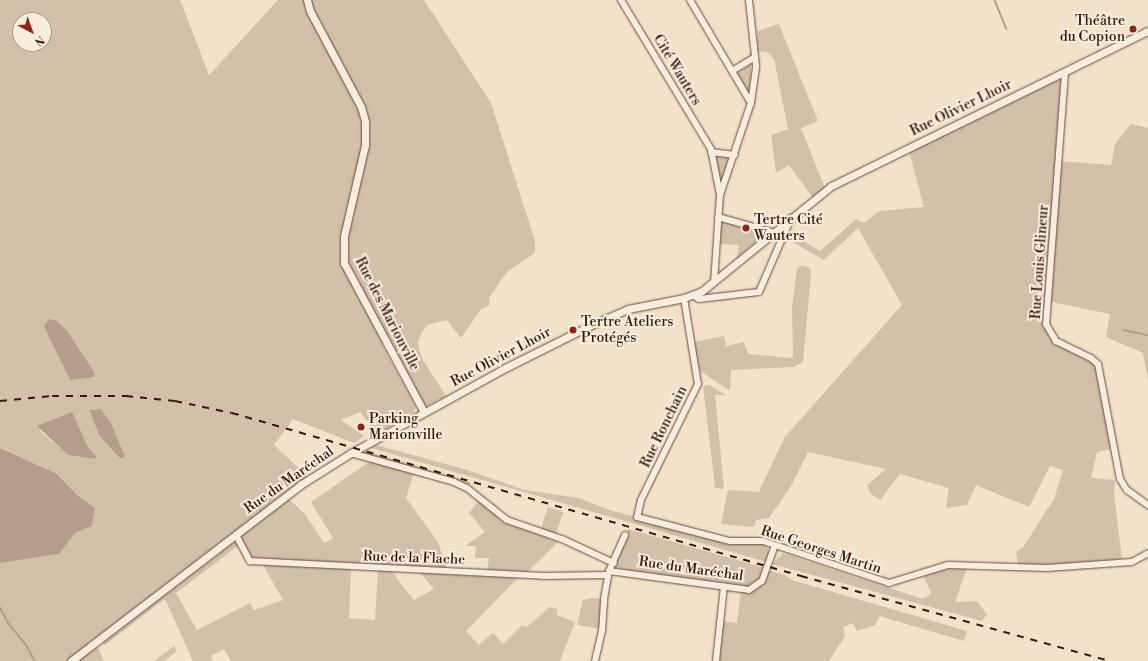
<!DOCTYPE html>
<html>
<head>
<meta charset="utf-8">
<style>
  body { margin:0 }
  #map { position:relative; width:1148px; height:661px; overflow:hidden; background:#f3e2ca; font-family:"Libre Bodoni",serif }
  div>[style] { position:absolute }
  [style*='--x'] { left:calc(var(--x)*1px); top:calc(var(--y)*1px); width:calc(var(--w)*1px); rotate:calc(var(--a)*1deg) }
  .green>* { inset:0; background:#d3c0aa; transform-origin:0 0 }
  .water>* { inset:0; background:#b29e8a }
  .stream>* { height:1.5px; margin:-0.75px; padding:0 0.75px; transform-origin:0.75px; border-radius:0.75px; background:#b29e8a }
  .roads { filter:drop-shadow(0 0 1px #644b3d) drop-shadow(0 0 1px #644b3d) }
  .minor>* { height:6px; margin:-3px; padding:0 3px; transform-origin:3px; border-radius:3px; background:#f7ecdd }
  .tertiary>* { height:7px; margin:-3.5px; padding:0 3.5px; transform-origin:3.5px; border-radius:3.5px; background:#f7ecdd }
  .rail>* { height:1.5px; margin-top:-0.75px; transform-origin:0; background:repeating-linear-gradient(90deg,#35190e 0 7px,transparent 0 14px) }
  .dots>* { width:11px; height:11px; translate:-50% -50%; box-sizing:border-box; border:2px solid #f7ecdd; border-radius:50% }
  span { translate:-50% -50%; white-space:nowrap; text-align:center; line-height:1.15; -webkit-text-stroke:4px #f7ecdd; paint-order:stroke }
  .poi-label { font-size:14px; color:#35190e }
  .right { translate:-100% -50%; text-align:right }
  .left { translate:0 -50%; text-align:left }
  .street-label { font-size:14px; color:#35190e }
  .north { position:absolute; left:12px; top:12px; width:40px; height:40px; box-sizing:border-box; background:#f7ecdd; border:1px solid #a9988a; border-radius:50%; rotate:139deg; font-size:11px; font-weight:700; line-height:16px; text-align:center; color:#35190e }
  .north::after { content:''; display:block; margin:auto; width:14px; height:18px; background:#8f2418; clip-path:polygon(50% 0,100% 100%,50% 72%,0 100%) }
</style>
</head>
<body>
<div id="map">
  <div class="green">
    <i style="clip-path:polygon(evenodd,0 0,180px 0,209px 75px,278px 0,424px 0,491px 103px,535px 241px,535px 253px,507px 272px,489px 298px,490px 305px,481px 309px,461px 338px,447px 320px,427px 325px,422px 332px,418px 342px,421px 357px,446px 396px,427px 406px,422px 403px,387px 340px,382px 345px,416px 406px,414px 412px,377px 434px,360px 412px,341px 420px,364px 436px,354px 443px,293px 419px,274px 445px,308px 477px,68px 661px,0 661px,0 563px,59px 554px,75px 533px,92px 526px,95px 508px,77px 495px,57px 474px,0 448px,0 0,20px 20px,44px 20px,44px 44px,20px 44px,20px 20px,0 0,101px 409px,111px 423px,99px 435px,89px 411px,101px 409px,0 0,72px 413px,88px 447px,95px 459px,68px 455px,39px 430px,72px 413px)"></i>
    <i style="clip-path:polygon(779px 24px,818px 121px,801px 128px,825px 188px,813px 198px,789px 165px,776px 173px,771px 135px,788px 129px,774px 59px,767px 52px,758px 51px,757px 31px)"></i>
    <i style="clip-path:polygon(751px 63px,751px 91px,748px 93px,737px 74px)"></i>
    <i style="clip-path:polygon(1063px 78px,1058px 161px,1111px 165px,1115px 144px,1131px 124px,1148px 128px,1148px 381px,1143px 353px,1106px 337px,1110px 314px,1047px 301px,1046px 329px,1049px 336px,1090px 360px,1098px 369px,1112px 449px,1097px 452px,1091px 478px,1115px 480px,1114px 495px,1122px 559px,1049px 566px,1018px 565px,1016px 552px,1023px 547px,1054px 499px,1063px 470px,1050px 466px,1029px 507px,976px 485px,967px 505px,946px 508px,949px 488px,900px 474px,880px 500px,871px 494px,867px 485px,886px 469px,808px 452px,791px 486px,769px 518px,756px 520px,755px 526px,752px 527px,721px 524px,728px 490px,759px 492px,784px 438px,902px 305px,858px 228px,824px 260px,787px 239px,790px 233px,820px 251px,856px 219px,864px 223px,879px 211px,924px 207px,909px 152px)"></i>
    <i style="clip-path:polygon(714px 155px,731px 157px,721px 181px,720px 181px)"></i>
    <i style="clip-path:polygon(721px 220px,767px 233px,737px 258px,739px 245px,718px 244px)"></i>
    <i style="clip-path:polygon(802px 265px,810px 268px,811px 274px,803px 362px,794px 367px,731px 370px,730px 391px,700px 371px,694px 342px,724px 336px,726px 346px,744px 342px,748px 354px,791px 358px,793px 356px,792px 306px,797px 269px)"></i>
    <i style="clip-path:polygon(709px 385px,726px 395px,715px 395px,724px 489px,715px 488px,703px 386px)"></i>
    <i style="clip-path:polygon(376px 445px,464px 469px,525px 490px,579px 498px,610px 510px,731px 544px,763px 544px,768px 548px,769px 555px,767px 562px,371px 448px)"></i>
    <i style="clip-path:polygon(365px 451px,470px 482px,469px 487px,361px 454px)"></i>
    <i style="clip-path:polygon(372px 460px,414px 472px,406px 498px,438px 542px,447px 569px,251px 560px,238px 536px,288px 498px,305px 514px,324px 543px,333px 538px,311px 502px)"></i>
    <i style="clip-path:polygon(479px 500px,507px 523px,558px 542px,527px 572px,487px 571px,489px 558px,475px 558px,476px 546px,465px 546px,485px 532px,469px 513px)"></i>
    <i style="left:548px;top:507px;width:16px;height:24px;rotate:18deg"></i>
    <i style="clip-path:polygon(628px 529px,765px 568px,761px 579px,749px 588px,618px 570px,614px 564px)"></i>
    <i style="clip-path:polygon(234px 539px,239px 545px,176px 593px,197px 630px,250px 603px,254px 610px,283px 600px,262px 563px,351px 569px,349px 618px,375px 620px,378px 570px,391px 571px,414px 600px,434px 589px,420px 572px,520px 576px,466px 631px,479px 645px,493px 633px,503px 644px,522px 625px,527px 627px,549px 607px,557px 609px,557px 615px,575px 622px,560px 661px,231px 661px,224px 649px,211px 656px,213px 661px,193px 661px,165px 599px,105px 645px,102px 642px)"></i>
    <i style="clip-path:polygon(783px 553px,923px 599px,931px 593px,923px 575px,944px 569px,967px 568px,955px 602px,977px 601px,987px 615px,982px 621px,772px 564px)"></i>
    <i style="clip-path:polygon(768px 570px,785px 575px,792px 580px,967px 631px,964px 641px,879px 616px,875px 625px,857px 631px,853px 623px,843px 627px,845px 636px,829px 661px,717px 661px,722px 621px,737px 623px,741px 591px,750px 592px,756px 589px)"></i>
    <i style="clip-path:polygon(592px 598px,601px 599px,600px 629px,577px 625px,583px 600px)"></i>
    <i style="clip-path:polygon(97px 645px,104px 661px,76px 661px)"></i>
    <i style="clip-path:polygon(174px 646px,177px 651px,164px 661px,154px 661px)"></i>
  </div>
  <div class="water">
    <i style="clip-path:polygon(49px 319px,57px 321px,67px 331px,94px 372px,94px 377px,70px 380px,44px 326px)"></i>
    <i style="clip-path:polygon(101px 409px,111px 423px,125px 457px,120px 458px,99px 435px,89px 410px)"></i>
    <i style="clip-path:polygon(72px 412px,88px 447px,96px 456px,95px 459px,68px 455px,37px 426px)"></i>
    <i style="clip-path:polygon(0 448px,57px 474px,77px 495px,95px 508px,92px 526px,75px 533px,59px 554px,0 563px)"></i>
  </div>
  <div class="stream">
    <i style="--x:995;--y:0;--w:31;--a:68"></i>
    <i style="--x:1124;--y:330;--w:25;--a:12"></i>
    <i style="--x:0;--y:607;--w:19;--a:62"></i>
    <i style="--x:9;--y:624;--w:26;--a:50"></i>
    <i style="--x:26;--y:644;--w:19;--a:62"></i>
  </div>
  <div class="roads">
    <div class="minor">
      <i style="--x:621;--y:0;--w:174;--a:58.9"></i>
      <i style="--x:711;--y:149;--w:47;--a:78.9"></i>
      <i style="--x:720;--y:195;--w:88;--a:93.9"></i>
      <i style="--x:690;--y:0;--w:120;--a:59.4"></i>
      <i style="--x:732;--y:71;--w:27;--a:-31"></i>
      <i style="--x:1065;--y:73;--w:252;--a:94.3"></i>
      <i style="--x:1046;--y:324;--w:20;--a:60"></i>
      <i style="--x:1056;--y:341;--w:39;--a:26"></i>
      <i style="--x:1091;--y:358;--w:9;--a:41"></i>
      <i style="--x:1098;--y:364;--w:117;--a:79.2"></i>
      <i style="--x:1120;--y:479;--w:13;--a:58"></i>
      <i style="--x:1127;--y:490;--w:26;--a:36"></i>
      <i style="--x:711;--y:152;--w:24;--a:7"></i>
      <i style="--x:720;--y:195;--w:97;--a:-71.4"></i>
      <i style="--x:751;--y:103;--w:37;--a:-82"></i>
      <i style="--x:756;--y:66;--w:66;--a:-96.1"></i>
      <i style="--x:718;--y:217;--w:59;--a:15.7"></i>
      <i style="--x:693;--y:295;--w:7;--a:34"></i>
      <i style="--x:699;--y:299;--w:60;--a:-6.7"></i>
      <i style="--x:759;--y:292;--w:81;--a:-66.6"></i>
      <i style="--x:684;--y:298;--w:87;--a:80.8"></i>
      <i style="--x:698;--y:384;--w:129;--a:116.2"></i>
      <i style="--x:641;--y:500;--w:17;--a:103"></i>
      <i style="--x:637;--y:517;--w:96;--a:14.5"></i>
      <i style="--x:730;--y:541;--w:33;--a:0"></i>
      <i style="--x:763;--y:541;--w:133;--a:18.4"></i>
      <i style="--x:889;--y:583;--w:62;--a:-17"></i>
      <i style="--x:948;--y:565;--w:99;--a:1.7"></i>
      <i style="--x:1047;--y:568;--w:85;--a:-4"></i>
      <i style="--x:1132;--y:562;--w:18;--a:-29"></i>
      <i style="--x:351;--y:453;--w:107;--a:15.7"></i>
      <i style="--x:454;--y:482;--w:14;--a:25"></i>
      <i style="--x:467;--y:488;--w:51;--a:38.7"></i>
      <i style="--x:507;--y:520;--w:58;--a:19.1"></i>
      <i style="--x:562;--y:539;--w:57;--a:24.8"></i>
      <i style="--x:236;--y:535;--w:30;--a:62"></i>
      <i style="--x:250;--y:561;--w:294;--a:2.9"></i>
      <i style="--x:544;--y:576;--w:63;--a:-0.9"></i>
      <i style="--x:625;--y:535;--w:39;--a:114"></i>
      <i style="--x:609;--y:571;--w:141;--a:7.7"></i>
      <i style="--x:749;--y:590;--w:16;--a:-35"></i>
      <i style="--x:762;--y:581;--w:37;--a:-70"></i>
      <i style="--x:595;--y:661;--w:31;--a:-77"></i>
      <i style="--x:602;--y:631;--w:32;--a:-86"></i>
      <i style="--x:604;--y:599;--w:27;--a:-80"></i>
      <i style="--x:716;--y:661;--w:75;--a:-83.9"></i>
    </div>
    <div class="tertiary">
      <i style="--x:307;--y:0;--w:11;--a:75"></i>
      <i style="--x:310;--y:11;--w:109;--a:62"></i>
      <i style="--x:361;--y:107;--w:15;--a:74"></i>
      <i style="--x:365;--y:121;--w:24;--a:90"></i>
      <i style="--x:365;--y:145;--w:93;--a:103"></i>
      <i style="--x:344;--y:236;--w:27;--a:90"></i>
      <i style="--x:344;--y:263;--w:169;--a:61.8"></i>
      <i style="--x:71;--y:661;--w:289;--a:-37.5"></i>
      <i style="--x:300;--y:485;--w:60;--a:-32.1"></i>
      <i style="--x:351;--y:453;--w:176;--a:-28.9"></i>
      <i style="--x:505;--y:368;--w:96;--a:-26.6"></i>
      <i style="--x:591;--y:325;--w:40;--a:-23.4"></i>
      <i style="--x:628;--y:309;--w:57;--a:-11.1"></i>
      <i style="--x:684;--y:298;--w:19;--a:-21"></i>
      <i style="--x:702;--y:291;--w:166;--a:-39.1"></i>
      <i style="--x:831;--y:186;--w:353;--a:-26.1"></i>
    </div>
  </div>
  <div class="rail">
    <i style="--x:0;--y:401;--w:52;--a:-5.5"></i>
    <i style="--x:52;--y:396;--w:74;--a:0"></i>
    <i style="--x:126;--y:396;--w:49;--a:5.8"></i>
    <i style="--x:175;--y:401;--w:58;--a:11.9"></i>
    <i style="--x:232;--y:413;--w:592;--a:15.99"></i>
    <i style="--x:801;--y:576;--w:320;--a:15.4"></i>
  </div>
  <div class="dots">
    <i style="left:1133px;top:29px;background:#8f2418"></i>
    <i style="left:746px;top:228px;background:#8f2418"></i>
    <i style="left:573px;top:330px;background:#8f2418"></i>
    <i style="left:361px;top:427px;background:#8f2418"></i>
  </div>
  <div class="poi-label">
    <span class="right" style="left:1125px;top:29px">Théâtre<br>du Copion</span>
    <span class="left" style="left:754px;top:228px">Tertre Cité<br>Wauters</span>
    <span class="left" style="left:581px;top:330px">Tertre Ateliers<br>Protégés</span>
    <span class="left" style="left:369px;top:427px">Parking<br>Marionville</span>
  </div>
  <div class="street-label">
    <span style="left:677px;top:70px;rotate:59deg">Cité Wauters</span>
    <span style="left:961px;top:108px;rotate:-26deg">Rue Olivier Lhoir</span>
    <span style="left:1040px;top:262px;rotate:-86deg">Rue Louis Glineur</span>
    <span style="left:387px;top:314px;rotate:63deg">Rue des Marionville</span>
    <span style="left:501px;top:357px;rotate:-28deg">Rue Olivier Lhoir</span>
    <span style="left:664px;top:427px;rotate:-64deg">Rue Ronchain</span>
    <span style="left:289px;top:480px;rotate:-35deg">Rue du Maréchal</span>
    <span style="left:821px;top:550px;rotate:18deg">Rue Georges Martin</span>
    <span style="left:414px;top:558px;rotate:2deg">Rue de la Flache</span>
    <span style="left:691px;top:569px;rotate:8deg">Rue du Maréchal</span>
  </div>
  <div class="north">N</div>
</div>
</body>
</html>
